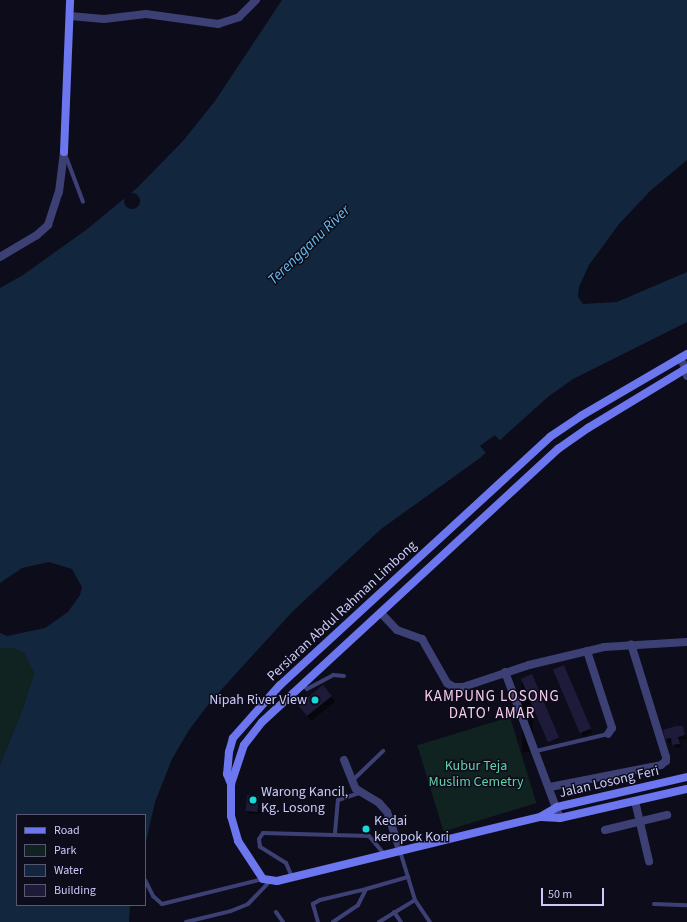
<!DOCTYPE html>
<html>
<head>
<meta charset="utf-8">
<style>
  body { margin:0 }
  #map { position:relative; width:687px; height:922px; overflow:hidden; background:#0d0c1a; font-family:"Source Sans 3",sans-serif }
  div>[style] { position:absolute }
  [style*='--x'] { left:calc(var(--x)*1px); top:calc(var(--y)*1px); width:calc(var(--w)*1px); rotate:calc(var(--a)*1deg) }
  .green>* { inset:0; background:#102320; transform-origin:0 0 }
  .water>* { inset:0; background:#12273d }
  .pier>* { inset:0; background:#0d0c1a }
  .round { border-radius:50% }
  .shadow>* { inset:0; background:#0007; transform-origin:0 0 }
  .building>* { inset:0; background:#1d1b39; transform-origin:0 0 }
  .lane>* { height:4px; margin:-2px; padding:0 2px; transform-origin:2px; border-radius:2px; background:#3c4074 }
  .street>* { height:8px; margin:-4px; padding:0 4px; transform-origin:4px; border-radius:4px; background:#3c4074 }
  .secondary>* { height:8px; margin:-4px; padding:0 4px; transform-origin:4px; border-radius:4px; background:#6c76ef }
  .dots>* { width:11px; height:11px; translate:-50% -50%; box-sizing:border-box; border:2px solid #0d0c1a; border-radius:50% }
  span { translate:-50% -50%; white-space:nowrap; text-align:center; line-height:1.15; -webkit-text-stroke:3px #0d0c1a; paint-order:stroke }
  .street-label { font-size:14px; color:#cbcbf9 }
  .poi-label { font-size:14px; color:#cbcbf9 }
  .right { translate:-100% -50%; text-align:right }
  .left { translate:0 -50%; text-align:left }
  .park-label { font-size:14px; color:#60d0a8 }
  .water-label { font-size:15px; color:#64bcee; font-style:italic }
  .neighbourhood-label { font-size:15px; color:#faccee; letter-spacing:1px }
  .legend { position:absolute; left:16px; top:814px; width:130px; height:92px; box-sizing:border-box; background:#0d0c1a; border:1px solid #595873; margin:0; padding:5px 7px; list-style:none; font-size:12px; color:#cbcbf9 }
  .legend li { display:flex; align-items:center; gap:8px; height:20px }
  .legend b { width:20px; border:1px solid #595873 }
  .scale { position:absolute; left:541px; top:888px; width:63px; height:18px; box-sizing:border-box; border:2px solid #cbcbf9; border-top:0; padding-left:5px; font-size:12px; line-height:14px; white-space:nowrap; color:#cbcbf9; -webkit-text-stroke:3px #0d0c1a; paint-order:stroke }
</style>
</head>
<body>
<div id="map">
  <div class="green">
    <i style="clip-path:polygon(0 648px,13px 648px,24px 653px,34px 673px,22px 711px,0 765px)"></i>
    <i style="left:510px;top:717px;width:90px;height:97px;rotate:73deg"></i>
  </div>
  <div class="water">
    <i style="clip-path:polygon(282px 0,687px 0,687px 160px,650px 191px,619px 224px,589px 265px,579px 287px,578px 297px,583px 304px,617px 302px,687px 272px,687px 322px,573px 379px,549px 396px,480px 458px,381px 529px,293px 611px,211px 701px,189px 730px,172px 759px,155px 802px,145px 846px,145px 815px,17px 815px,17px 905px,130px 905px,129px 922px,0 922px,0 765px,22px 711px,34px 673px,24px 653px,13px 648px,0 648px,0 633px,7px 636px,45px 628px,68px 612px,80px 595px,82px 587px,72px 569px,49px 562px,22px 568px,0 583px,0 288px,23px 275px,86px 230px,137px 188px,183px 141px,215px 101px)"></i>
  </div>
  <div class="pier">
    <i class="round" style="left:124px;top:193px;width:16px;height:16px"></i>
    <i style="clip-path:polygon(495px 435px,500px 441px,486px 453px,480px 446px)"></i>
  </div>
  <div class="shadow">
    <i style="clip-path:polygon(566px 669px,592px 733px,583px 737px,554px 670px)"></i>
    <i style="left:522px;top:679px;width:11px;height:73px"></i>
    <i style="clip-path:polygon(331px 696px,335px 702px,311px 721px,303px 711px)"></i>
    <i style="clip-path:polygon(683px 727px,687px 739px,680px 740px,681px 747px,675px 748px,673px 742px,668px 743px,664px 731px)"></i>
    <i style="clip-path:polygon(259px 797px,260px 814px,249px 814px,247px 811px)"></i>
  </div>
  <div class="building">
    <i style="left:564px;top:665px;width:69px;height:12px;rotate:67deg"></i>
    <i style="left:532px;top:674px;width:69px;height:12px;rotate:67deg"></i>
    <i style="left:323px;top:685px;width:14px;height:32px;rotate:51deg"></i>
    <i style="clip-path:polygon(676px 726px,683px 726px,685px 735px,678px 737px,680px 744px,672px 745px,671px 738px,665px 739px,663px 730px)"></i>
    <i style="left:247px;top:795px;width:12px;height:16px;rotate:5deg"></i>
  </div>
  <div class="lane">
    <i style="--x:65;--y:154;--w:51;--a:69.4"></i>
    <i style="--x:302;--y:684;--w:7;--a:45"></i>
    <i style="--x:307;--y:689;--w:30;--a:-28"></i>
    <i style="--x:333;--y:675;--w:11;--a:5"></i>
    <i style="--x:536;--y:751;--w:74;--a:-13.3"></i>
    <i style="--x:353;--y:780;--w:42;--a:-44"></i>
    <i style="--x:335;--y:833;--w:33;--a:-85"></i>
    <i style="--x:338;--y:800;--w:23;--a:-18"></i>
    <i style="--x:400;--y:851;--w:51;--a:73"></i>
    <i style="--x:415;--y:900;--w:27;--a:56"></i>
    <i style="--x:292;--y:877;--w:15;--a:-113"></i>
    <i style="--x:286;--y:863;--w:31;--a:-148"></i>
    <i style="--x:260;--y:847;--w:8;--a:-97"></i>
    <i style="--x:259;--y:839;--w:7;--a:-56"></i>
    <i style="--x:263;--y:833;--w:106;--a:1.6"></i>
    <i style="--x:369;--y:836;--w:23;--a:50"></i>
    <i style="--x:145;--y:880;--w:18;--a:63"></i>
    <i style="--x:153;--y:896;--w:12;--a:42"></i>
    <i style="--x:162;--y:904;--w:104;--a:-13.9"></i>
    <i style="--x:654;--y:904;--w:33;--a:2"></i>
    <i style="--x:276;--y:912;--w:12;--a:55"></i>
    <i style="--x:394;--y:912;--w:12;--a:55"></i>
    <i style="--x:186;--y:922;--w:46;--a:-13.7"></i>
    <i style="--x:231;--y:911;--w:18;--a:-22"></i>
    <i style="--x:248;--y:904;--w:32;--a:-46"></i>
    <i style="--x:318;--y:922;--w:19;--a:-106"></i>
    <i style="--x:313;--y:904;--w:8;--a:-30"></i>
    <i style="--x:320;--y:900;--w:47;--a:-13.4"></i>
    <i style="--x:333;--y:922;--w:30;--a:-34"></i>
    <i style="--x:358;--y:905;--w:18;--a:-63"></i>
    <i style="--x:366;--y:889;--w:44;--a:-15.9"></i>
    <i style="--x:379;--y:922;--w:42;--a:-31.4"></i>
  </div>
  <div class="street">
    <i style="--x:70;--y:16;--w:34;--a:5"></i>
    <i style="--x:104;--y:19;--w:42;--a:-6.8"></i>
    <i style="--x:146;--y:14;--w:73;--a:7.9"></i>
    <i style="--x:218;--y:24;--w:22;--a:-18"></i>
    <i style="--x:239;--y:17;--w:24;--a:-45"></i>
    <i style="--x:0;--y:257;--w:43;--a:-30.7"></i>
    <i style="--x:37;--y:235;--w:15;--a:-42"></i>
    <i style="--x:48;--y:225;--w:35;--a:-72"></i>
    <i style="--x:59;--y:192;--w:40;--a:-82.9"></i>
    <i style="--x:680;--y:358;--w:13;--a:61"></i>
    <i style="--x:686;--y:369;--w:7;--a:82"></i>
    <i style="--x:381;--y:613;--w:23;--a:47"></i>
    <i style="--x:397;--y:630;--w:27;--a:20"></i>
    <i style="--x:422;--y:639;--w:51;--a:60.4"></i>
    <i style="--x:447;--y:683;--w:8;--a:30"></i>
    <i style="--x:454;--y:687;--w:9;--a:0"></i>
    <i style="--x:463;--y:687;--w:70;--a:-18.4"></i>
    <i style="--x:529;--y:665;--w:77;--a:-13.5"></i>
    <i style="--x:604;--y:647;--w:83;--a:-3.4"></i>
    <i style="--x:587;--y:651;--w:81;--a:72"></i>
    <i style="--x:612;--y:728;--w:7;--a:124"></i>
    <i style="--x:505;--y:672;--w:156;--a:69.4"></i>
    <i style="--x:344;--y:760;--w:31;--a:68"></i>
    <i style="--x:356;--y:789;--w:27;--a:31"></i>
    <i style="--x:379;--y:803;--w:12;--a:48"></i>
    <i style="--x:387;--y:812;--w:40;--a:71.1"></i>
    <i style="--x:550;--y:787;--w:113;--a:-11.2"></i>
    <i style="--x:661;--y:765;--w:6;--a:-39"></i>
    <i style="--x:666;--y:761;--w:4;--a:-90"></i>
    <i style="--x:666;--y:757;--w:118;--a:-107.2"></i>
    <i style="--x:635;--y:801;--w:62;--a:76.9"></i>
    <i style="--x:605;--y:830;--w:64;--a:-13.6"></i>
  </div>
  <div class="secondary">
    <i style="--x:64;--y:152;--w:152;--a:-87.7"></i>
    <i style="--x:687;--y:354;--w:123;--a:149.7"></i>
    <i style="--x:581;--y:416;--w:37;--a:146"></i>
    <i style="--x:550;--y:437;--w:367;--a:137.4"></i>
    <i style="--x:280;--y:685;--w:71;--a:131.6"></i>
    <i style="--x:233;--y:738;--w:15;--a:106"></i>
    <i style="--x:229;--y:752;--w:22;--a:95"></i>
    <i style="--x:227;--y:774;--w:11;--a:68"></i>
    <i style="--x:231;--y:784;--w:32;--a:90"></i>
    <i style="--x:231;--y:816;--w:26;--a:74"></i>
    <i style="--x:238;--y:841;--w:45;--a:56.7"></i>
    <i style="--x:263;--y:879;--w:14;--a:8"></i>
    <i style="--x:277;--y:881;--w:271;--a:-13.7"></i>
    <i style="--x:540;--y:817;--w:20;--a:-30"></i>
    <i style="--x:557;--y:807;--w:133;--a:-13"></i>
    <i style="--x:231;--y:784;--w:41;--a:-71.6"></i>
    <i style="--x:244;--y:745;--w:29;--a:-52"></i>
    <i style="--x:262;--y:722;--w:403;--a:-42.7"></i>
    <i style="--x:558;--y:449;--w:37;--a:-35"></i>
    <i style="--x:588;--y:428;--w:116;--a:-31.2"></i>
    <i style="--x:541;--y:817;--w:19;--a:3"></i>
    <i style="--x:560;--y:818;--w:130;--a:-12.9"></i>
  </div>
  <div class="dots">
    <i style="left:315px;top:700px;background:#17d9d8"></i>
    <i style="left:253px;top:800px;background:#17d9d8"></i>
    <i style="left:366px;top:829px;background:#17d9d8"></i>
  </div>
  <div class="street-label">
    <span style="left:342px;top:611px;rotate:-43deg">Persiaran Abdul Rahman Limbong</span>
    <span style="left:609px;top:782px;rotate:-13deg">Jalan Losong Feri</span>
  </div>
  <div class="poi-label">
    <span class="right" style="left:307px;top:700px">Nipah River View</span>
    <span class="left" style="left:261px;top:800px">Warong Kancil,<br>Kg. Losong</span>
    <span class="left" style="left:374px;top:829px">Kedai<br>keropok Kori</span>
  </div>
  <div class="park-label">
    <span style="left:476px;top:774px">Kubur Teja<br>Muslim Cemetry</span>
  </div>
  <div class="water-label">
    <span style="left:309px;top:245px;rotate:-44deg">Terengganu River</span>
  </div>
  <div class="neighbourhood-label">
    <span style="left:492px;top:705px">KAMPUNG LOSONG<br>DATO' AMAR</span>
  </div>
  <ul class="legend">
  <li><b style="height:5px;background:#6c76ef"></b>Road</li>
  <li><b style="height:11px;background:#102320"></b>Park</li>
  <li><b style="height:11px;background:#12273d"></b>Water</li>
  <li><b style="height:11px;background:#1d1b39"></b>Building</li>
  </ul>
  <div class="scale">50 m</div>
</div>
</body>
</html>
